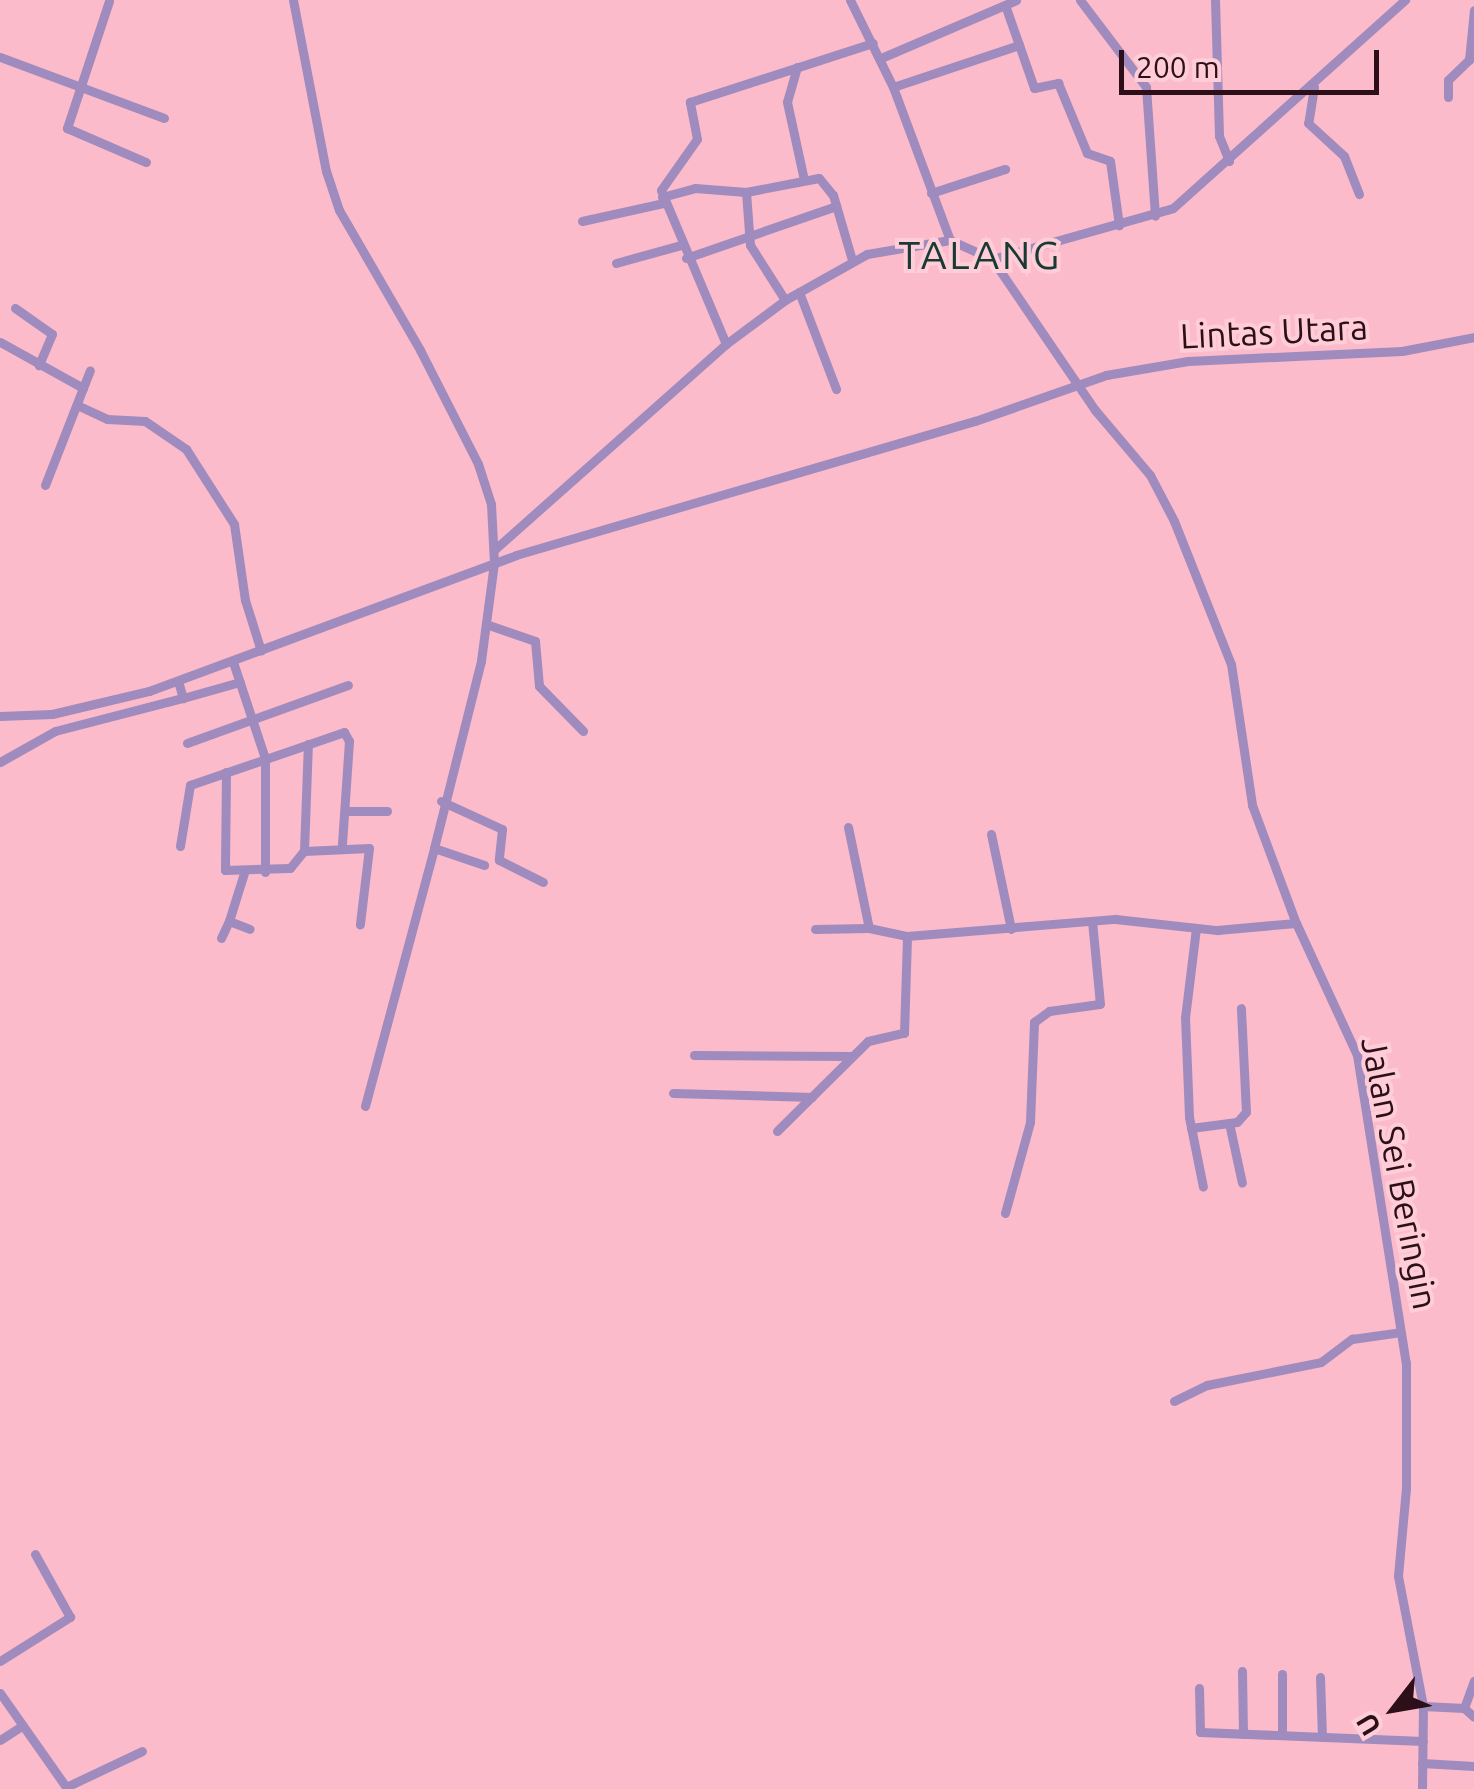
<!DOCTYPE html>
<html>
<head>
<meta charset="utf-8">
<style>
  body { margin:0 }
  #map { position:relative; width:1474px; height:1789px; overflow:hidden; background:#fbbbca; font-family:Ubuntu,sans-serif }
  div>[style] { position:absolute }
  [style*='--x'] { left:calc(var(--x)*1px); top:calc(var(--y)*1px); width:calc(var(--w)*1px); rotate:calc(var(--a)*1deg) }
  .minor>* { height:9px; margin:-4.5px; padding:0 4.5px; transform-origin:4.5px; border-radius:4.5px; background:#9f8bbd }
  span { translate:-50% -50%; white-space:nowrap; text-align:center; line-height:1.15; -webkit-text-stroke:8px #ffcdd8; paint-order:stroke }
  .street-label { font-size:35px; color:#2c0f18 }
  .quarter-label { font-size:40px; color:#183934; letter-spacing:2.5px }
  .north { position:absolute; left:1344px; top:1659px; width:100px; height:100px; -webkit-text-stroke:8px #ffcdd8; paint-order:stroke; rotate:239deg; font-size:28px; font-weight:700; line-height:40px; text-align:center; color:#2c0f18 }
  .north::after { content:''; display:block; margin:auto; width:35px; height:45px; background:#2c0f18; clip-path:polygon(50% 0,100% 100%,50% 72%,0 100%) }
  .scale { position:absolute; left:1119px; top:50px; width:260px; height:45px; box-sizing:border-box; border:5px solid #2c0f18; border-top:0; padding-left:12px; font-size:30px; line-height:35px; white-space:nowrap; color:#2c0f18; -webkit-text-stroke:8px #ffcdd8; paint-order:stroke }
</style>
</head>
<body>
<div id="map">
  <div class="minor">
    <i style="--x:293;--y:0;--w:174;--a:79.1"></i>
    <i style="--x:326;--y:171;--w:41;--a:71.6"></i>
    <i style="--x:339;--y:210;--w:162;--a:59.9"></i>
    <i style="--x:420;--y:350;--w:128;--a:63"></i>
    <i style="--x:478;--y:464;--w:42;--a:72"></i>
    <i style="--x:491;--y:504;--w:59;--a:87.1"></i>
    <i style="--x:494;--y:563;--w:99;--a:97.6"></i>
    <i style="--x:481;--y:661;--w:193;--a:104.1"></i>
    <i style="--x:434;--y:848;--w:53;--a:18.8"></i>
    <i style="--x:850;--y:0;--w:97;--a:63.7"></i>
    <i style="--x:893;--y:87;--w:163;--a:69.6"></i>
    <i style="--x:950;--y:240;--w:46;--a:24.3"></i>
    <i style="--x:992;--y:259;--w:188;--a:-15.7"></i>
    <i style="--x:1173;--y:208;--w:312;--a:-41.9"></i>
    <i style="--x:1080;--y:0;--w:109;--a:52.8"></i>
    <i style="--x:1146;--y:87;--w:129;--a:86"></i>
    <i style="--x:1215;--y:0;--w:136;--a:88.3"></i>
    <i style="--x:1219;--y:136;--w:27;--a:68"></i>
    <i style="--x:109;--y:1;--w:134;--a:108.3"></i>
    <i style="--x:67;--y:128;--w:86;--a:23.3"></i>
    <i style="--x:1005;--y:5;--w:88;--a:70.7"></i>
    <i style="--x:1034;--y:88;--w:25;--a:-12"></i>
    <i style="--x:1058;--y:83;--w:76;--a:67.5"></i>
    <i style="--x:1087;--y:153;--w:24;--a:19"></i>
    <i style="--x:1110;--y:161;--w:65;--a:82"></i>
    <i style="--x:0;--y:57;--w:175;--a:20.4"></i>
    <i style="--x:881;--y:58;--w:147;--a:-23.2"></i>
    <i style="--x:797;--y:67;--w:36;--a:106"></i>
    <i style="--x:787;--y:102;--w:80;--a:77.7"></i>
    <i style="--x:893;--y:87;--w:133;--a:-18.4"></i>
    <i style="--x:1314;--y:87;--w:36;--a:99"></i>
    <i style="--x:1308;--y:123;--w:49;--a:42.5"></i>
    <i style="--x:1344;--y:156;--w:41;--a:68.5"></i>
    <i style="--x:1448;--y:97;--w:17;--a:-90"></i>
    <i style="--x:1448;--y:80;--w:29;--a:-44"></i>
    <i style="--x:1469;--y:60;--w:50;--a:-84.3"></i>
    <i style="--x:746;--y:192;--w:53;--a:85.7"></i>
    <i style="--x:750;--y:245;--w:65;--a:57.5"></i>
    <i style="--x:931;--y:193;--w:78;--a:-18"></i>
    <i style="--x:662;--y:197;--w:34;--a:-15"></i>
    <i style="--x:695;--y:188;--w:51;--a:4.5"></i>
    <i style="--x:746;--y:192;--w:74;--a:-10.9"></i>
    <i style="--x:819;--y:178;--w:22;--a:51"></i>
    <i style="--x:833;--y:195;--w:68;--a:73.7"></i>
    <i style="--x:582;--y:221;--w:84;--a:-12.4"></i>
    <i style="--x:686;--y:258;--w:159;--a:-19.1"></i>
    <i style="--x:992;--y:259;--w:183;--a:55.7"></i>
    <i style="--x:1095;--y:410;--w:85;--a:49.8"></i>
    <i style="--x:1150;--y:475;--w:52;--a:62.4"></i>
    <i style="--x:1174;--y:521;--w:154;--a:68.3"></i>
    <i style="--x:1231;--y:664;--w:143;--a:81.5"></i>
    <i style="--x:1252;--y:805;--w:126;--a:69.6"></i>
    <i style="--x:1296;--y:923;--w:145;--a:65.2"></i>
    <i style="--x:1357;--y:1055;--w:312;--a:81"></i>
    <i style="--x:1406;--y:1363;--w:125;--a:90"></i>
    <i style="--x:1406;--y:1488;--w:88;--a:95.2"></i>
    <i style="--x:1398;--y:1576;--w:132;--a:79.1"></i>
    <i style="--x:1423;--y:1706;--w:83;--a:90.7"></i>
    <i style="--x:616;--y:263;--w:67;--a:-15.5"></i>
    <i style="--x:799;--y:292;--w:104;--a:69.1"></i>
    <i style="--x:15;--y:308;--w:45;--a:35.1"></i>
    <i style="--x:52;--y:334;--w:34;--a:113"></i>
    <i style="--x:0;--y:342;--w:95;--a:29"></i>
    <i style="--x:726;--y:344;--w:167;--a:-112.9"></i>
    <i style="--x:661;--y:190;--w:62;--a:-54.8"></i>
    <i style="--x:697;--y:139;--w:38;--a:-101"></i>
    <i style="--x:690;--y:102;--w:192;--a:-17.9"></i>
    <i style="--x:77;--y:405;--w:33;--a:25"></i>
    <i style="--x:107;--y:419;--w:38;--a:3"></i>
    <i style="--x:145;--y:421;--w:50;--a:34.3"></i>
    <i style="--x:186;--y:449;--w:89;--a:57.4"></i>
    <i style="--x:234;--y:524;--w:77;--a:81.8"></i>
    <i style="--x:245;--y:600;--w:53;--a:72.6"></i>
    <i style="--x:45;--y:485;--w:123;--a:-68.6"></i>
    <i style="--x:494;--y:550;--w:310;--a:-41.6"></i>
    <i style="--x:726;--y:344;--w:74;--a:-36.7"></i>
    <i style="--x:785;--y:300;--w:94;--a:-29.3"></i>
    <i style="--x:867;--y:254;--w:84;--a:-9.6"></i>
    <i style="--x:486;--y:624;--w:52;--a:19.1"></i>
    <i style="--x:535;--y:641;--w:45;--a:84.9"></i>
    <i style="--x:539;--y:686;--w:63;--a:45.6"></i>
    <i style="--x:233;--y:662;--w:101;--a:71.6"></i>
    <i style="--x:265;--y:758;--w:114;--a:90"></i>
    <i style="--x:178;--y:681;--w:18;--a:74"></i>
    <i style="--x:183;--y:698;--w:59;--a:-15.7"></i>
    <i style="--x:0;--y:716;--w:52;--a:-2.2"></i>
    <i style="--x:52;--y:714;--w:100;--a:-13.3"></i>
    <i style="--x:149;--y:691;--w:391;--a:-20.3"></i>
    <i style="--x:516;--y:555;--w:478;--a:-16.3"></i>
    <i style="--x:975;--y:421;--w:139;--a:-19.3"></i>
    <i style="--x:1106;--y:375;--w:83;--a:-9.7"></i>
    <i style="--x:1188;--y:361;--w:214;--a:-2.7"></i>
    <i style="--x:1402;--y:351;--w:73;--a:-11"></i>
    <i style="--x:187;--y:743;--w:171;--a:-19.8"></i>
    <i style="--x:0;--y:762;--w:63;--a:-29.4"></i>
    <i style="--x:55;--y:731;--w:132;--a:-14.5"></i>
    <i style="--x:226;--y:772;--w:98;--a:90.6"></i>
    <i style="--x:225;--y:870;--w:65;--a:-1.8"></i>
    <i style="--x:290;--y:868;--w:22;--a:-51"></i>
    <i style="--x:304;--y:851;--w:107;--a:-87.9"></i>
    <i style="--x:441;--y:801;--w:67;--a:24.7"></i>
    <i style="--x:502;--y:829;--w:31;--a:96"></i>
    <i style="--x:499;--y:860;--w:49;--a:26.6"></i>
    <i style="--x:347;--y:811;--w:40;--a:0"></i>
    <i style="--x:848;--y:827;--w:103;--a:78.3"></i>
    <i style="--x:991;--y:834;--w:97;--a:78.1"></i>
    <i style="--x:180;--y:846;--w:62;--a:-80.7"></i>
    <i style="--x:190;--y:785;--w:163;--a:-19"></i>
    <i style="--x:344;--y:732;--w:10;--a:61"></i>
    <i style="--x:349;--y:741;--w:104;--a:93.9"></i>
    <i style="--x:304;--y:851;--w:65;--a:-2.6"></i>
    <i style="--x:369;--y:848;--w:77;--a:96.8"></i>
    <i style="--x:244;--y:873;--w:50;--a:107.4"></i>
    <i style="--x:229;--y:921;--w:22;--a:21"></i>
    <i style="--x:1196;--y:928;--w:90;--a:97"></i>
    <i style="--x:1185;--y:1017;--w:100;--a:87.7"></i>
    <i style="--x:1189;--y:1117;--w:71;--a:78.7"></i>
    <i style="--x:815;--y:929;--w:54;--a:-1.1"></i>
    <i style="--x:869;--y:928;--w:39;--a:12"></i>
    <i style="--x:221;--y:938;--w:19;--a:-65"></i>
    <i style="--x:694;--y:1055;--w:157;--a:0.4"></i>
    <i style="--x:673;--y:1093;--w:139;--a:1.6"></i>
    <i style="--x:365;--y:1106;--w:267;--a:-75"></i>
    <i style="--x:1229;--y:1123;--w:61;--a:77.8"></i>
    <i style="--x:1191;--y:1128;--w:46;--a:-7.4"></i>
    <i style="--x:1237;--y:1122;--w:13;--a:-48"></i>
    <i style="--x:1246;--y:1112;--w:104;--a:-92.8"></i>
    <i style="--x:777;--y:1131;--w:128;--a:-44.7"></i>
    <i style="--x:868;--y:1041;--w:37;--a:-13"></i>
    <i style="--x:904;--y:1033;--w:97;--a:-88.2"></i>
    <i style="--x:907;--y:936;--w:209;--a:-4.7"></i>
    <i style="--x:1115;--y:919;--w:103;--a:6.2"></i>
    <i style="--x:1217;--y:930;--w:79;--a:-5.1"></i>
    <i style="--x:1005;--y:1213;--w:94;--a:-74.6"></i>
    <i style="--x:1030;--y:1122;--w:100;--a:-87.7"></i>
    <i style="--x:1034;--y:1022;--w:19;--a:-36"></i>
    <i style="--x:1049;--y:1011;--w:51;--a:-7.8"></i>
    <i style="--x:1100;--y:1004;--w:83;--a:-95.5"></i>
    <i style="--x:1174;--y:1401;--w:37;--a:-26"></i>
    <i style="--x:1207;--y:1385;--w:116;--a:-11.4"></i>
    <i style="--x:1321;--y:1362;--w:39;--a:-37"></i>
    <i style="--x:1352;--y:1339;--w:49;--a:-8.1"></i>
    <i style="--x:0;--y:1661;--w:83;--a:-32.2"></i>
    <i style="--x:70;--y:1617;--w:72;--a:-119.1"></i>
    <i style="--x:1242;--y:1671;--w:63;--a:89.1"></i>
    <i style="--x:1320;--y:1677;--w:60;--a:88.1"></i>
    <i style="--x:1199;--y:1688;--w:44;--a:88.7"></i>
    <i style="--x:1200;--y:1732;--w:223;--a:2.3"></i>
    <i style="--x:0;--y:1693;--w:115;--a:54.9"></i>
    <i style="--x:66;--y:1787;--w:84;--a:-25.3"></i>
    <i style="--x:1423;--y:1706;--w:41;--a:2.8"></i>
    <i style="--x:1464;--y:1708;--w:13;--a:42"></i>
    <i style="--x:1464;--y:1708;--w:29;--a:-70"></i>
    <i style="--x:1282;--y:1735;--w:61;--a:-90"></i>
    <i style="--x:0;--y:1740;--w:24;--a:-33"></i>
    <i style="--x:1422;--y:1763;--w:52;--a:3.3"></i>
  </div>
  <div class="street-label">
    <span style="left:1274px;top:331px;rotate:-3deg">Lintas Utara</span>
    <span style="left:1400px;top:1173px;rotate:79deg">Jalan Sei Beringin</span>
  </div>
  <div class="quarter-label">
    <span style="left:980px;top:255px">TALANG</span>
  </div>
  <div class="north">U</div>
  <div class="scale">200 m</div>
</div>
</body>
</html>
